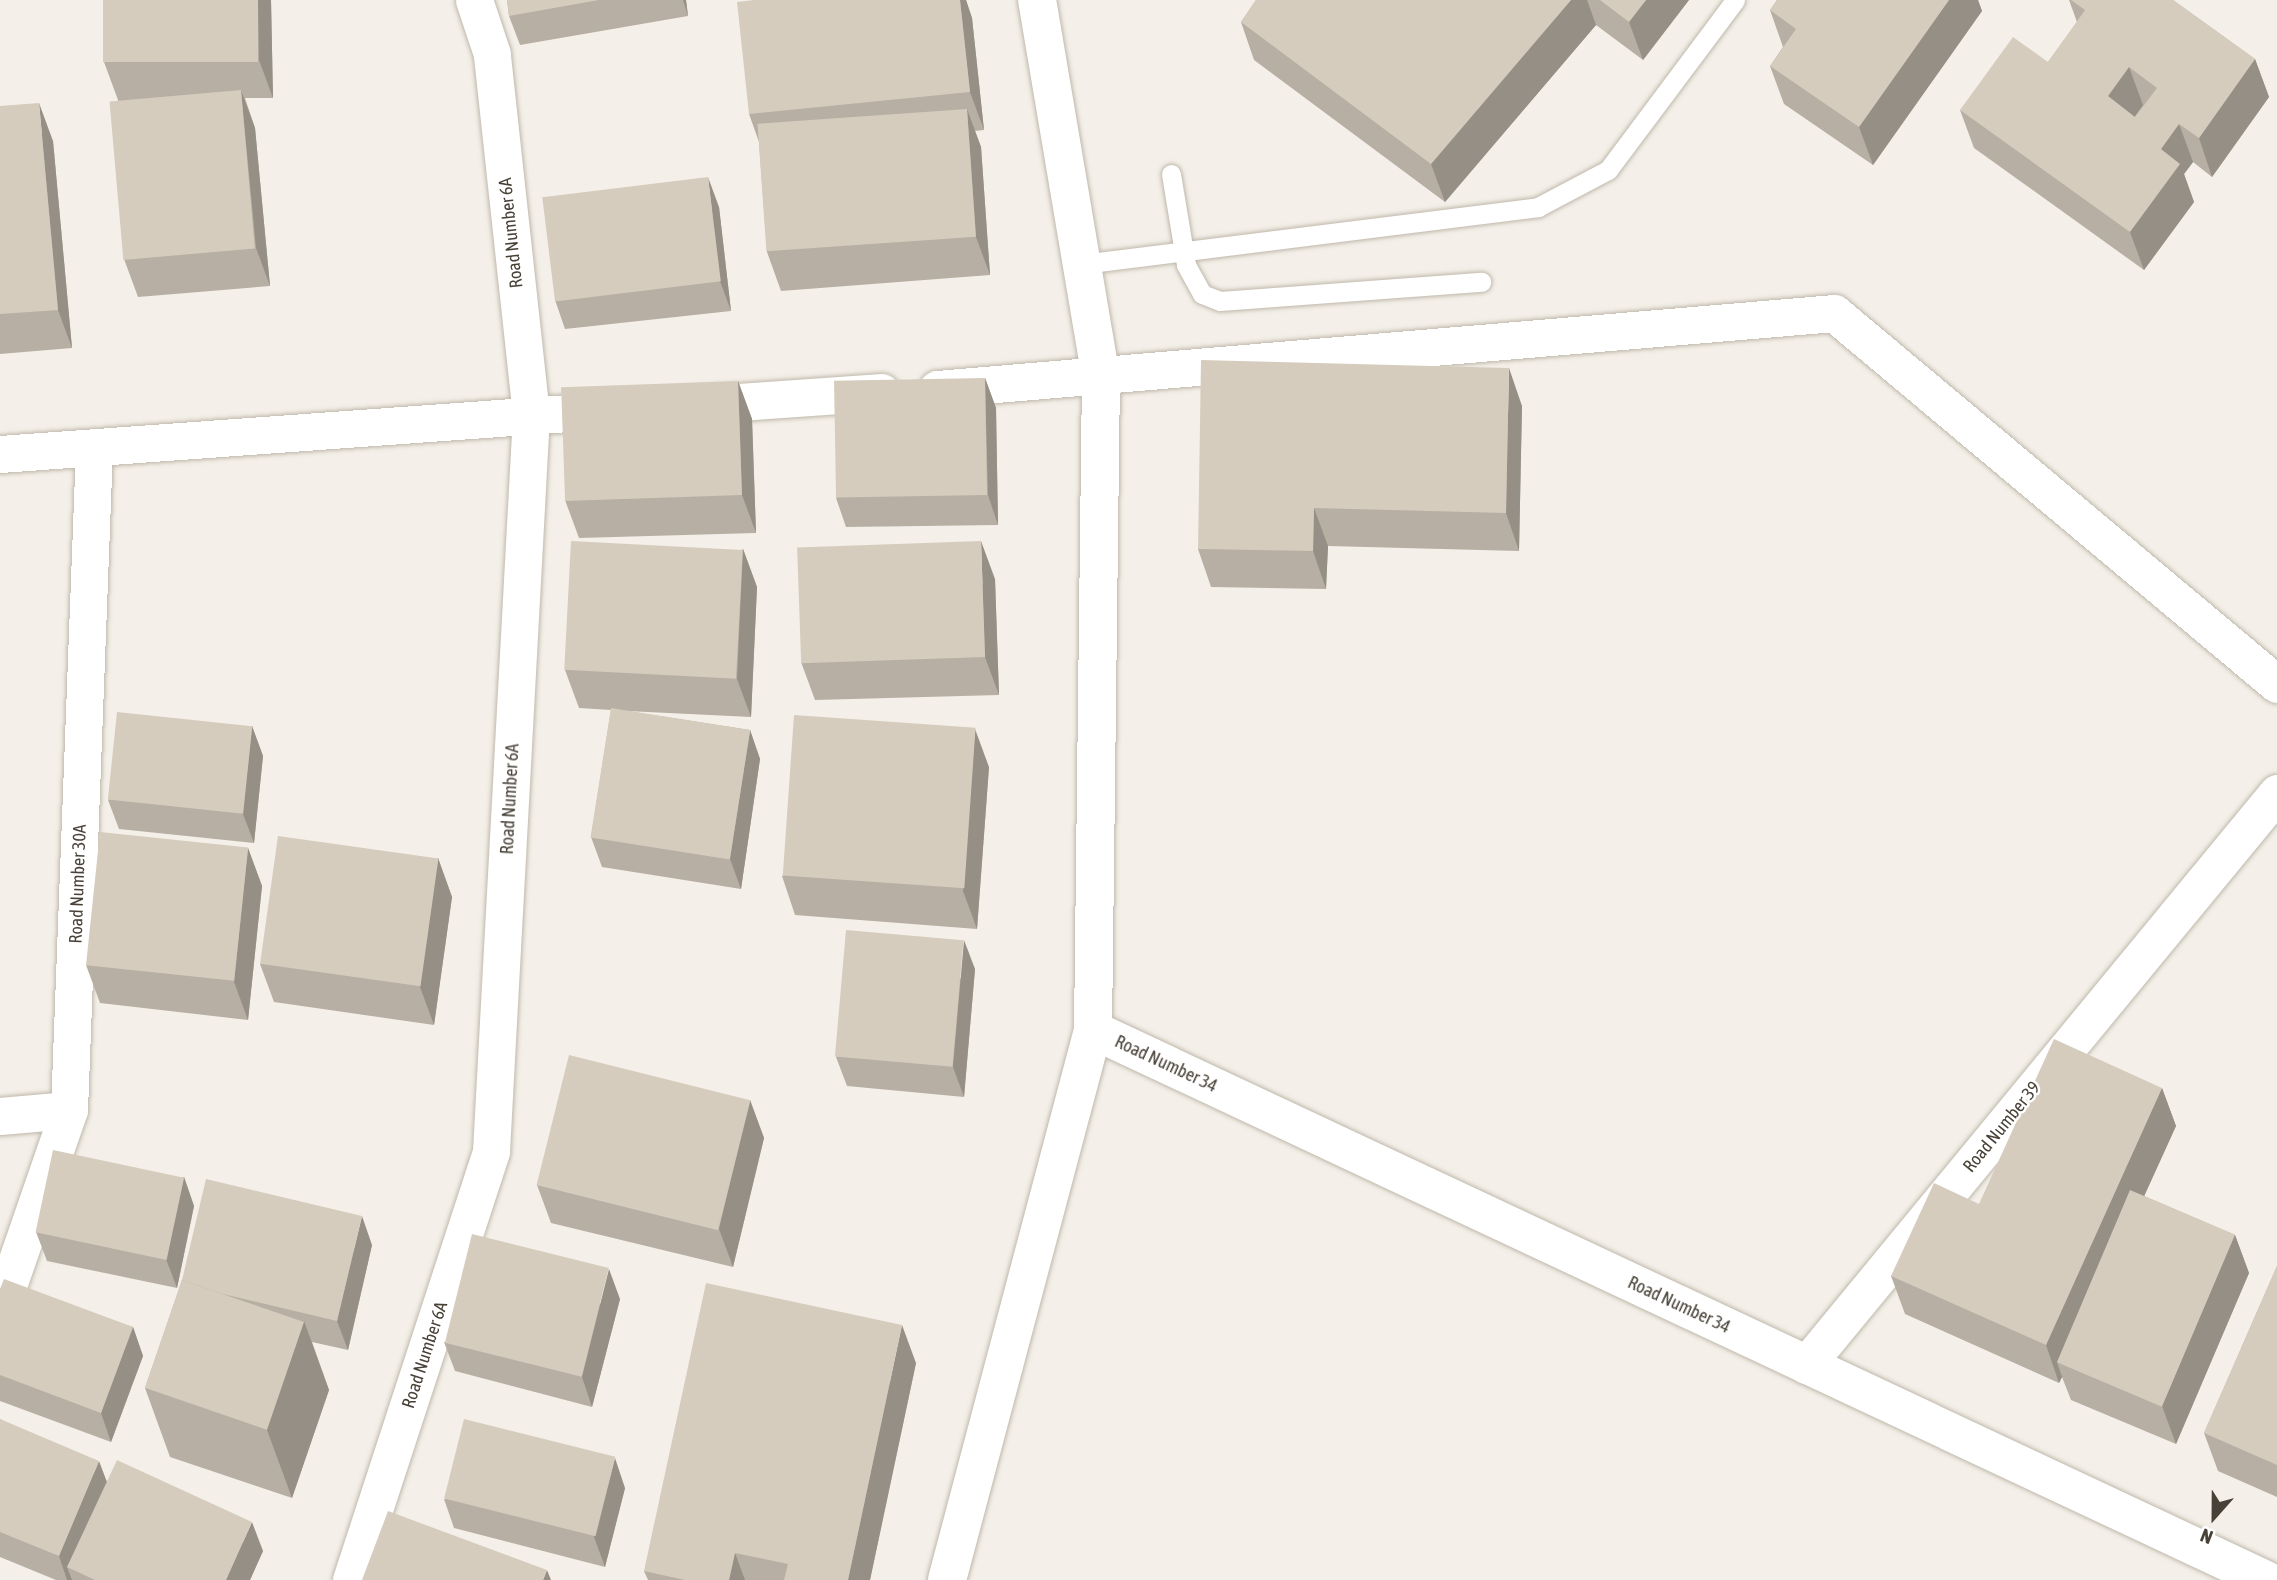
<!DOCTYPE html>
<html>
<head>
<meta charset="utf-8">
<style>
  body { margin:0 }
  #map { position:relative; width:2277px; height:1580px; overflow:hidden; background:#f4f0e9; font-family:"Asap Condensed",sans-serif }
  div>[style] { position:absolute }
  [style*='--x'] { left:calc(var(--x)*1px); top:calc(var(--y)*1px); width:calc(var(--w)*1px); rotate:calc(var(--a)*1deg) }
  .roads { filter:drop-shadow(0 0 2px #bfb8ab) drop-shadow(0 0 2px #bfb8ab) }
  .service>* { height:19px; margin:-9.5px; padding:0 9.5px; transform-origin:9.5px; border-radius:9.5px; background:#fff }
  .minor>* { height:37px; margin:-18.5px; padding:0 18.5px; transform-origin:18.5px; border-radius:18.5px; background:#fff }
  .tertiary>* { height:38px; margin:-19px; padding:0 19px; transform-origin:19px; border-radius:19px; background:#fff }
  .wall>* { inset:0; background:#b7afa3 }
  .shaded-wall>* { inset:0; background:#958f85 }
  .building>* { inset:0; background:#d5ccbe; transform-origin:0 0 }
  span { translate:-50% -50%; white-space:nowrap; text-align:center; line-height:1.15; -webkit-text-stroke:5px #fff; paint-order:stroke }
  .street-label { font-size:18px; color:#474137 }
  .north { position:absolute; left:2179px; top:1482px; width:70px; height:70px; -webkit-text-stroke:5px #fff; paint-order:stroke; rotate:201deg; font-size:19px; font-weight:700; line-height:28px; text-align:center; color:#474137 }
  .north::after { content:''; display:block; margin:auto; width:24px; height:32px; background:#474137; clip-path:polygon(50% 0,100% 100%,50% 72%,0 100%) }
</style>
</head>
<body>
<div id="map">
  <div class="roads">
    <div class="service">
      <i style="--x:1171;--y:174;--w:92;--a:80.6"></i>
      <i style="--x:1186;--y:265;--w:33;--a:61"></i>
      <i style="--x:1202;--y:294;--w:19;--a:21"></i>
      <i style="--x:1220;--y:301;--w:262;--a:-4.2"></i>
      <i style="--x:1082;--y:264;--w:460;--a:-7.1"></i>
      <i style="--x:1538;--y:207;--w:79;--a:-27.9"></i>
      <i style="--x:1608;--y:170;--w:212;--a:-53.2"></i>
    </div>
    <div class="minor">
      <i style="--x:937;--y:389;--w:900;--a:-4.84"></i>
      <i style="--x:1834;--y:313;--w:578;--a:39.95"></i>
      <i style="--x:696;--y:405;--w:186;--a:-4"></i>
      <i style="--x:0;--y:454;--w:612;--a:-4.13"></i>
      <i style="--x:0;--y:1116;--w:69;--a:-5"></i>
      <i style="--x:0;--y:1309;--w:211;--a:-70.9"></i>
      <i style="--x:69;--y:1110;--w:663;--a:-87.84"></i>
      <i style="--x:1806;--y:1365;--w:741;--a:-50.53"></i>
      <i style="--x:351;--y:1580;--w:451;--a:-71.9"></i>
      <i style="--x:491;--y:1151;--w:737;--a:-86.89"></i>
      <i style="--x:531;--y:415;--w:363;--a:-96.2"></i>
      <i style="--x:492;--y:54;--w:57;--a:-108.4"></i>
    </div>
    <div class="tertiary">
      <i style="--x:1093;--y:1030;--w:1296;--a:25.12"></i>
      <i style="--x:947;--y:1580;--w:569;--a:-75.13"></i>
      <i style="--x:1093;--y:1030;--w:652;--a:-89.3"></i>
      <i style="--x:1101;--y:378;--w:383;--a:-99.6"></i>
    </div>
  </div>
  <div class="wall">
    <i style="clip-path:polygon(103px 0,271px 0,273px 98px,245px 98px,255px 128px,270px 286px,138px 297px,124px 259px,118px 100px,104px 62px)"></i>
    <i style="clip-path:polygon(507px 0,686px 0,688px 16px,520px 45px,509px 16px)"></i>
    <i style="clip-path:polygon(960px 0,966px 0,972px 18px,984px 130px,975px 131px,981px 147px,990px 275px,781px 291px,767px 252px,759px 142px,749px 114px)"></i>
    <i style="clip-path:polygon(1256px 0,1689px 0,1643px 60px,1596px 25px,1445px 202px,1254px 60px,1241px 22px)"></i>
    <i style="clip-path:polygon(1777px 0,1978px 0,1982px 11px,1873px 165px,1784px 104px,1770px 66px,1783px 47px,1770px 10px)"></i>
    <i style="clip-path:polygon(2069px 0,2173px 0,2255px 59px,2269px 97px,2212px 177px,2193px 162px,2184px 174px,2194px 202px,2144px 270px,1974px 148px,1960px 110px,2048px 62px,2077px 22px)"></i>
    <i style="clip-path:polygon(0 106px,53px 141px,72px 348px,0 354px)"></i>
    <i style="clip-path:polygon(719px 207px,731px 311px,565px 329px,555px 300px)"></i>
    <i style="clip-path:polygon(985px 378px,996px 408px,998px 525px,846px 527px,836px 498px)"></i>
    <i style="clip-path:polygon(738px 381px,752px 419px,756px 533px,579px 538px,565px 500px)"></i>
    <i style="clip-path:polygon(1522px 406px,1519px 551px,1328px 546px,1326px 589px,1211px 587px,1198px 549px)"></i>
    <i style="clip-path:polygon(743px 549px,757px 587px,751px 717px,627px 711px,750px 730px,760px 759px,741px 889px,602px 867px,591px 837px,611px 710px,579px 708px,565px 670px)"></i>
    <i style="clip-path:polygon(995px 579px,999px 695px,815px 700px,801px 662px)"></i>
    <i style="clip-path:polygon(252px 726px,263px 756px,254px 843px,119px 829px,108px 800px)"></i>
    <i style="clip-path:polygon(989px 767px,977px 929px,795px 915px,782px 876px)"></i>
    <i style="clip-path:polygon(248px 848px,262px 886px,248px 1020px,100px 1003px,86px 965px)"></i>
    <i style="clip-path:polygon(438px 858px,452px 897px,434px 1025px,274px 1002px,260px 964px)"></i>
    <i style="clip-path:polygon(975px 969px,964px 1097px,847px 1086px,836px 1057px)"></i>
    <i style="clip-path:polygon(2162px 1088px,2176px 1126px,2144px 1196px,2235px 1235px,2249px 1273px,2176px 1444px,2071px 1400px,2062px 1377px,2059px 1383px,1905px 1314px,1891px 1276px,1979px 1204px)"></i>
    <i style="clip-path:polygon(750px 1100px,764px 1138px,733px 1267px,551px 1223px,537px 1185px)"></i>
    <i style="clip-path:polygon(184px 1177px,194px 1206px,177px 1288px,47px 1261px,36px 1232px)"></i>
    <i style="clip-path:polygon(372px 1245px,348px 1350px,312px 1342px,329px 1390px,292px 1498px,170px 1457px,145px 1388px,182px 1280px)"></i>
    <i style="clip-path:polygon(2277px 1266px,2277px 1497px,2218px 1471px,2204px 1433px)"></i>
    <i style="clip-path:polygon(0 1289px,133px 1327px,143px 1356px,111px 1442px,0 1401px)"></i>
    <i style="clip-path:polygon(620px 1299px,592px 1407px,455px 1371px,444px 1342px)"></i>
    <i style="clip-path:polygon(916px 1363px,870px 1580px,648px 1580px,644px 1571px)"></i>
    <i style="clip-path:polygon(0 1419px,107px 1482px,263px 1551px,250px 1580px,56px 1580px,0 1557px)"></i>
    <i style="clip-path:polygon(625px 1488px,605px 1567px,454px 1528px,444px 1499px)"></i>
  </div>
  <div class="shaded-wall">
    <i style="clip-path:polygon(258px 0,271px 0,273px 98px,259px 60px)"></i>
    <i style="clip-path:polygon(683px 0,686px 0,688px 16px)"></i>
    <i style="clip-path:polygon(960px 0,966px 0,972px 18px,984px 130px,970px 92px)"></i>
    <i style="clip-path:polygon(1571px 0,1587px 0,1596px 25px,1445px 202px,1431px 164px)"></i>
    <i style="clip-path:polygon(1646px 0,1689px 0,1643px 60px,1629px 22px)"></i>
    <i style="clip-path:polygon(1949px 0,1978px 0,1982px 11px,1873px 165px,1859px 127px)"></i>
    <i style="clip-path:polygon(2255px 59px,2269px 97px,2212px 177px,2199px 138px)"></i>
    <i style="clip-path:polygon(2129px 67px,2143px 105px,2122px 134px,2108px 96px)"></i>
    <i style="clip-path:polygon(241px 90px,255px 128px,270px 286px,256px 248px)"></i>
    <i style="clip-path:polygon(39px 103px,53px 141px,72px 348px,58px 310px)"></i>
    <i style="clip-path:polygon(967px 109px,981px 147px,990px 275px,976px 237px)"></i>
    <i style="clip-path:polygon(2179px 124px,2193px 162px,2184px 174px,2194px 202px,2144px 270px,2130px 232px,2161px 149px)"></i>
    <i style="clip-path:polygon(708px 177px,719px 207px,731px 311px,720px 281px)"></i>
    <i style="clip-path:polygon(1509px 368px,1522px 406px,1519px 551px,1506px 513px)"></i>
    <i style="clip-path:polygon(985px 378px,996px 408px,998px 525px,988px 495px)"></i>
    <i style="clip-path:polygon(738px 381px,752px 419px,756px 533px,742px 495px)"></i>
    <i style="clip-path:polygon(1314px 508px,1328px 546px,1326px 589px,1313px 551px)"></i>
    <i style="clip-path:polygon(981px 541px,995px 579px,999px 695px,985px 657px)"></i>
    <i style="clip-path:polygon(743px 549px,757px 587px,751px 717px,737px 679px)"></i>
    <i style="clip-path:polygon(252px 726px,263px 756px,254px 843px,243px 814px)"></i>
    <i style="clip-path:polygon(975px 729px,989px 767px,977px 929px,963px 891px)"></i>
    <i style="clip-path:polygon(750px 730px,760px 759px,741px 889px,730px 859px)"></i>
    <i style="clip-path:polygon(248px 848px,262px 886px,248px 1020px,234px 982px)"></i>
    <i style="clip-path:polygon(438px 858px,452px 897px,434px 1025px,420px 987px)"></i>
    <i style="clip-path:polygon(964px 940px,975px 969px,964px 1097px,953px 1067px)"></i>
    <i style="clip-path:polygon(2162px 1088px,2176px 1126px,2067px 1366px,2057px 1362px,2062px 1377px,2059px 1383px,2046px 1345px)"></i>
    <i style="clip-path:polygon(750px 1100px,764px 1138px,733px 1267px,719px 1229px)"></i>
    <i style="clip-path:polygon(184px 1177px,194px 1206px,177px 1288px,166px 1259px)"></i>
    <i style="clip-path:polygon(362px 1216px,372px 1245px,348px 1350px,337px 1321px)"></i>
    <i style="clip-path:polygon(2235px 1235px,2249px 1273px,2176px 1444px,2162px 1406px)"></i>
    <i style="clip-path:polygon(609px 1269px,620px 1299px,592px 1407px,582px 1377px)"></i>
    <i style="clip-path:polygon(304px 1321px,329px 1390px,292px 1498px,267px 1430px)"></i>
    <i style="clip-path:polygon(902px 1325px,916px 1363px,870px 1580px,848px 1580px)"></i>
    <i style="clip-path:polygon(133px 1327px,143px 1356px,111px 1442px,101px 1413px)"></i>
    <i style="clip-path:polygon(615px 1458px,625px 1488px,605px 1567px,594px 1537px)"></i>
    <i style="clip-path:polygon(99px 1461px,110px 1490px,67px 1567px,72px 1580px,67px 1580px,59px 1556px)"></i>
    <i style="clip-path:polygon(252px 1522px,263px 1551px,250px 1580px,226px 1580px)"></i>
    <i style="clip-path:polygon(735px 1553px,745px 1580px,729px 1580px)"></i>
    <i style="clip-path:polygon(547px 1570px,551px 1580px,543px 1580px)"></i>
  </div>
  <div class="building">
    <i style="left:103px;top:0;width:155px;height:62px"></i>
    <i style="clip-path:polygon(507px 0,599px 0,509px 16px)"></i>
    <i style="clip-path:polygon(754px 0,960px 0,970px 92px,749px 114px,737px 2px)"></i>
    <i style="clip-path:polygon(1256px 0,1571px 0,1431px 164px,1241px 22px)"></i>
    <i style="clip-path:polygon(1600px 0,1646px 0,1629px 22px)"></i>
    <i style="clip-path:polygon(1777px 0,1949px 0,1859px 127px,1770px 66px,1796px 29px,1770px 10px)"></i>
    <i style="clip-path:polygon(evenodd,2071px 0,2173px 0,2255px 59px,2199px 138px,2179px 124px,2161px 149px,2180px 164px,2130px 232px,1960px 110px,2013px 37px,2048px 62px,2085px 10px,2071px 0,2129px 67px,2157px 88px,2135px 117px,2108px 96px,2129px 67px)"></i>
    <i style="left:241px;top:90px;width:159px;height:132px;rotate:85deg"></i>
    <i style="clip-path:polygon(39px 103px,58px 310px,0 314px,0 106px)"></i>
    <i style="left:967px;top:109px;width:128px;height:210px;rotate:86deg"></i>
    <i style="left:708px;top:177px;width:105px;height:167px;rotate:83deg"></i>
    <i style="clip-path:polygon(1201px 360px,1509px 368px,1506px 513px,1314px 508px,1313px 551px,1198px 549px)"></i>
    <i style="left:985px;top:378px;width:117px;height:151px;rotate:89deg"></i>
    <i style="left:738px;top:381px;width:114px;height:177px;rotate:88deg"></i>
    <i style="left:571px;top:541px;width:172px;height:129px;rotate:3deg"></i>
    <i style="left:981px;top:541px;width:116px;height:184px;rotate:88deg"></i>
    <i style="left:611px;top:708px;width:141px;height:131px;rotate:9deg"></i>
    <i style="left:117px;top:712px;width:136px;height:88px;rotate:6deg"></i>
    <i style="left:794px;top:715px;width:182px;height:161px;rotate:4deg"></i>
    <i style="left:100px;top:832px;width:149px;height:134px;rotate:6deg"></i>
    <i style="left:278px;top:836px;width:162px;height:129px;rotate:8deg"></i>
    <i style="left:846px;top:930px;width:118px;height:127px;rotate:5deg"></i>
    <i style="clip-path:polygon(2054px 1039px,2162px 1088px,2046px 1345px,1891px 1276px,1934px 1183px,1979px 1204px)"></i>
    <i style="left:569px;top:1055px;width:187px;height:134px;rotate:14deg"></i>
    <i style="left:53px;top:1150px;width:134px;height:84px;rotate:12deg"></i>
    <i style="clip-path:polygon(206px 1179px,362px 1216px,337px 1321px,223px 1294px,182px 1280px)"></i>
    <i style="left:2130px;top:1190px;width:114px;height:187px;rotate:23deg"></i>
    <i style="left:472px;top:1234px;width:141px;height:112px;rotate:14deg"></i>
    <i style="clip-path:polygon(2277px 1266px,2277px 1465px,2204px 1433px)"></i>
    <i style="clip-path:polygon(4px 1279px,133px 1327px,101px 1413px,0 1375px,0 1289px)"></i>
    <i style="left:182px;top:1280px;width:129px;height:114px;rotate:19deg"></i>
    <i style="clip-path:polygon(706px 1283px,902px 1325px,848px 1580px,784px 1580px,788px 1564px,735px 1553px,729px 1580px,685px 1580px,644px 1571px)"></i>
    <i style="clip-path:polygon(0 1419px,99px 1461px,59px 1556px,0 1532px)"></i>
    <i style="left:464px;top:1419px;width:156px;height:82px;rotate:14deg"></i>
    <i style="clip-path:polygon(117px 1460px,252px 1522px,226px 1580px,95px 1580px,67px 1567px)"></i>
    <i style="clip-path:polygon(388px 1511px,547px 1570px,543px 1580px,362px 1580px)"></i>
  </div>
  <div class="street-label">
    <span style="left:511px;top:233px;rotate:-96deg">Road Number 6A</span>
    <span style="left:510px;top:799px;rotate:-87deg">Road Number 6A</span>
    <span style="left:78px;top:884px;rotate:-88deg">Road Number 30A</span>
    <span style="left:1166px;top:1064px;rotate:25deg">Road Number 34</span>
    <span style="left:2002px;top:1127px;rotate:-51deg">Road Number 39</span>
    <span style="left:1679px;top:1305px;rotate:25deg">Road Number 34</span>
    <span style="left:425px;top:1355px;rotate:-72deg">Road Number 6A</span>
  </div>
  <div class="north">N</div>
</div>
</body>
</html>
